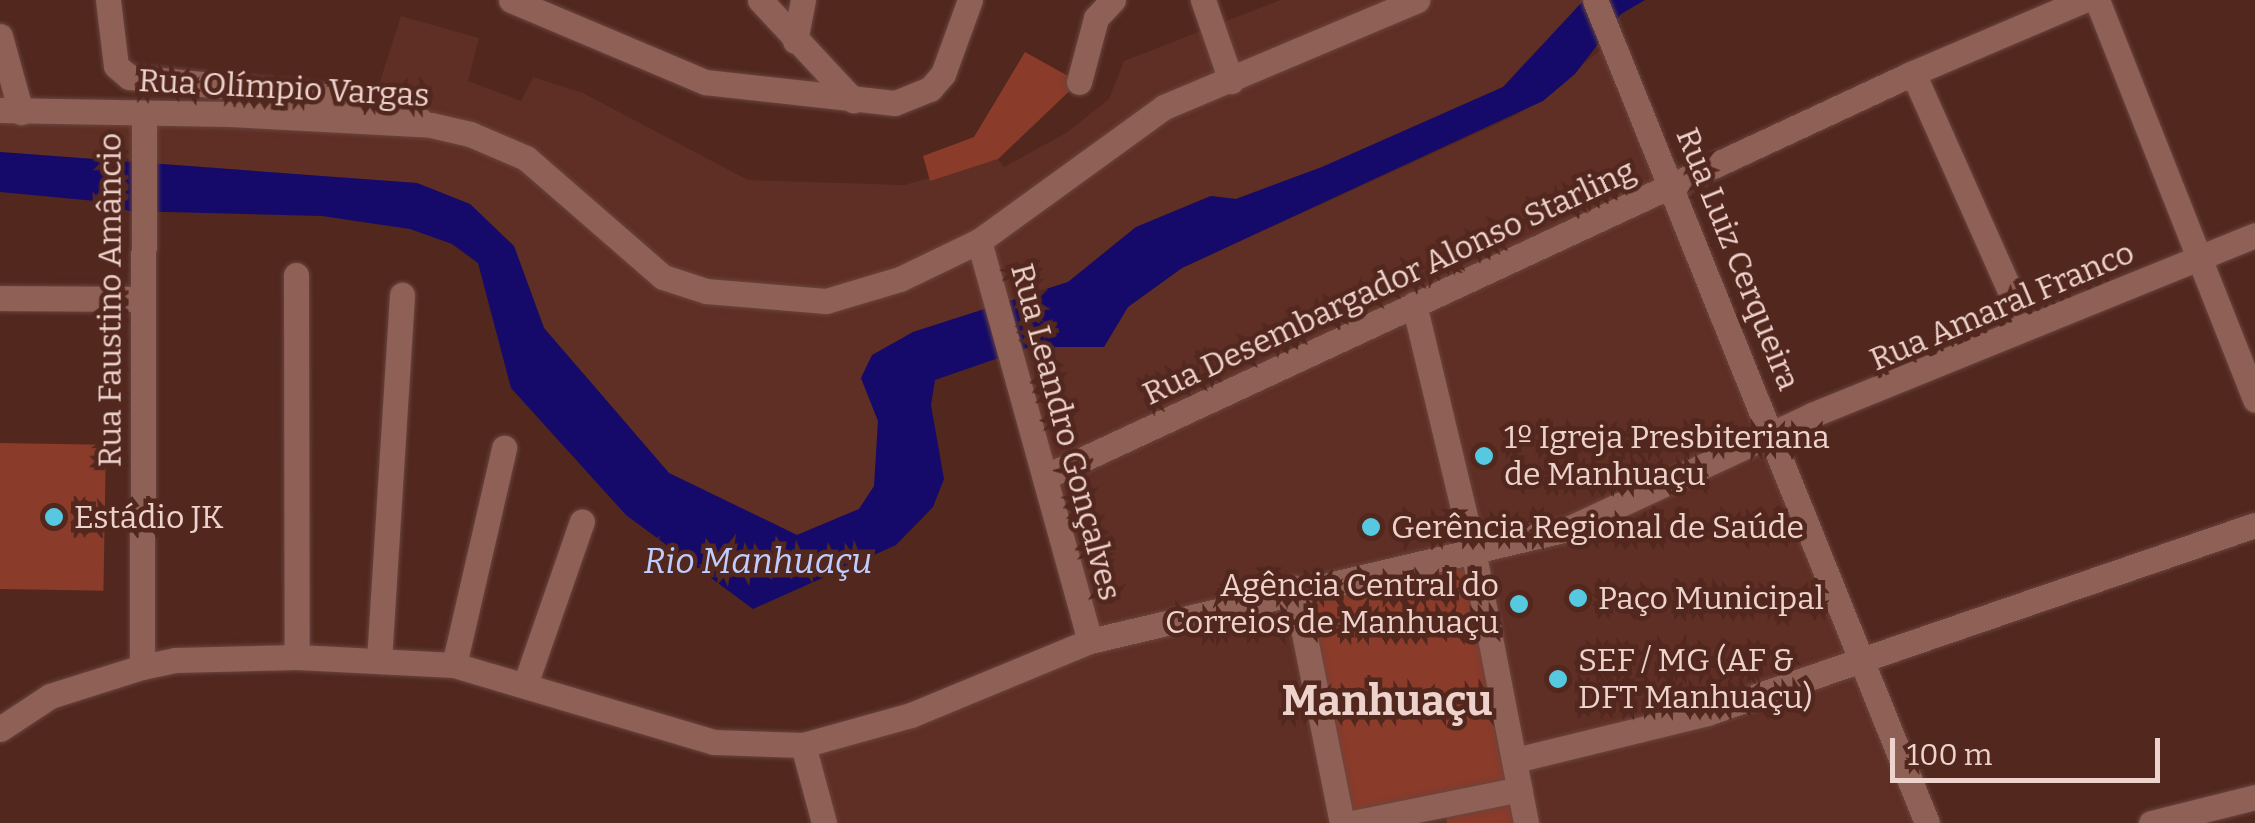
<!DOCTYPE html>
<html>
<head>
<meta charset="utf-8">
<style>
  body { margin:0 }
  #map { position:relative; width:2255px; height:823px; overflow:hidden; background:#51271e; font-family:Bitter,serif }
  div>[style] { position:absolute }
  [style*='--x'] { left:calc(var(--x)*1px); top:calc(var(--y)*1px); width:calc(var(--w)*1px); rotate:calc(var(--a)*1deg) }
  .built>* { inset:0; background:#5f2e24 }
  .green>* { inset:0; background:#8a3b2a; transform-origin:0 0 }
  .water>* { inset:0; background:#150a6a }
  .roads { filter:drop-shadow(0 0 2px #69453e) drop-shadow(0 0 2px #69453e) }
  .minor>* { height:25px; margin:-12.5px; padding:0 12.5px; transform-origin:12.5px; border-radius:12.5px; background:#8f6055 }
  .dots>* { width:28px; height:28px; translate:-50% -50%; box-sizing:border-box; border:5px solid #51271e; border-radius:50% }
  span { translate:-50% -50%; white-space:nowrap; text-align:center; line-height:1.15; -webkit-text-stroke:9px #51271e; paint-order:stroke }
  .street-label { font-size:32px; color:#eed2cc }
  .poi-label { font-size:32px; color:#eed2cc }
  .left { translate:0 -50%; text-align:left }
  .right { translate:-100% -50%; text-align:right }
  .water-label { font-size:35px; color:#bfccff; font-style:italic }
  .district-label { font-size:42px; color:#eed2cc; font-weight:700 }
  .scale { position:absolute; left:1890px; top:738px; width:270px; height:45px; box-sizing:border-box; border:5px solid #eed2cc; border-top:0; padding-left:12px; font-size:30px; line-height:35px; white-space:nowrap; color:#eed2cc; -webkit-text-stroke:8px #51271e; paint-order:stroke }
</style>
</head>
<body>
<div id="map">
  <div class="built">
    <i style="clip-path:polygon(1280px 0,1584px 0,1503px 87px,1322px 167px,1236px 199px,1210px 196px,1136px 227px,1068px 282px,913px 332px,861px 378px,878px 421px,875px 486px,859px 509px,797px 535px,669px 473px,544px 328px,514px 246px,470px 204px,417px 183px,0 152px,0 39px,22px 112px,373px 103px,401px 16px,479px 38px,468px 81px,521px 101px,533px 77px,583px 93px,748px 180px,904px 185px,998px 159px,1004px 167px,1066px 133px,1109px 99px,1124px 61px)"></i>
    <i style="clip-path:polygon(1615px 39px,1927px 823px,824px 823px,803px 745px,1089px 641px,1012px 354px,1030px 347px,1104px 347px,1128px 307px,1182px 268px,1519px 114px)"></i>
  </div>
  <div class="green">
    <i style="clip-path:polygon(1025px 52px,1079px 82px,998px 159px,930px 181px,923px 156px,974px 137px)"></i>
    <i style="left:0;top:443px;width:106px;height:146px;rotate:1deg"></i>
    <i style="clip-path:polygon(1473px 550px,1518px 784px,1367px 813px,1341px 811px,1295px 588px)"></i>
    <i style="clip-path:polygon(1511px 800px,1514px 823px,1447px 823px,1446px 816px)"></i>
  </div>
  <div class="water">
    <i style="clip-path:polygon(1584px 0,1645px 0,1621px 14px,1575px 74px,1543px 101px,1182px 268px,1128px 307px,1104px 347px,1030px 347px,935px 380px,931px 405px,944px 479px,933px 507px,896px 545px,753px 609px,626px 515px,511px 388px,478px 263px,452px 244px,410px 229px,322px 216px,129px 211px,106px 202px,0 192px,0 152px,417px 183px,470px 204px,514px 246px,544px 328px,669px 473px,797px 535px,859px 509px,874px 486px,878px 421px,861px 378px,872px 355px,913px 332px,1068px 282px,1136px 227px,1211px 196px,1236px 199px,1322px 167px,1503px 87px)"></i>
  </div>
  <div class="roads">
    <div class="minor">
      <i style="--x:108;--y:0;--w:66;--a:83.1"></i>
      <i style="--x:116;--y:66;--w:17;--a:40"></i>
      <i style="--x:129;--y:77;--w:208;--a:5.5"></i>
      <i style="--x:336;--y:97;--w:87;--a:15.3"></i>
      <i style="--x:511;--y:0;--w:211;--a:22.9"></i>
      <i style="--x:705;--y:82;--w:191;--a:6.3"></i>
      <i style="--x:895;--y:103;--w:38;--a:-22"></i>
      <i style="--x:930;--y:89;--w:20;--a:-49"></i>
      <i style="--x:943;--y:74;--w:79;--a:-70"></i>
      <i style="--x:760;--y:0;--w:137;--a:47.1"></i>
      <i style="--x:1203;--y:0;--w:86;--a:70.9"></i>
      <i style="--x:1595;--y:0;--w:887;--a:68.03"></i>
      <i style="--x:2097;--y:0;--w:430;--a:68.4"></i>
      <i style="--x:0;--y:36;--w:79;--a:74.6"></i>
      <i style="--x:795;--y:41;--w:42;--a:-79"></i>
      <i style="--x:1913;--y:73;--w:276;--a:66"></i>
      <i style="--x:1079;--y:82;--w:66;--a:-75.1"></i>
      <i style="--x:1096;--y:18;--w:25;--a:-47"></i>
      <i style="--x:0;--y:110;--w:230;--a:1"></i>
      <i style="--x:230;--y:114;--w:201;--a:3.1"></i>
      <i style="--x:431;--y:125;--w:40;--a:13"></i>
      <i style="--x:470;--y:134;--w:61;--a:23.2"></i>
      <i style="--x:526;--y:158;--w:181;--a:41"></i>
      <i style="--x:663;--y:277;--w:45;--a:18"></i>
      <i style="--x:706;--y:291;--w:120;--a:4.8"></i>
      <i style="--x:826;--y:301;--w:77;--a:-16.6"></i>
      <i style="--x:900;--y:279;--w:88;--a:-25.7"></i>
      <i style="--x:979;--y:241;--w:228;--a:-35.9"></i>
      <i style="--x:1164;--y:107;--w:275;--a:-22.9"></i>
      <i style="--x:979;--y:241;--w:415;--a:74.5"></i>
      <i style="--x:296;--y:275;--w:382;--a:89.9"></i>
      <i style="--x:0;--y:298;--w:142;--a:0.4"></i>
      <i style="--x:1414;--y:304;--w:253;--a:76.5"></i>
      <i style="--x:1473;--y:550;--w:278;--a:79"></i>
      <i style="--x:1049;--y:475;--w:953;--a:-24.95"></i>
      <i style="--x:1913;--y:73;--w:186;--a:-23.1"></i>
      <i style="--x:1295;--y:588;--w:240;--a:78.7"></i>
      <i style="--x:379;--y:661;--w:367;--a:-86.4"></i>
      <i style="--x:454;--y:665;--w:223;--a:-77"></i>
      <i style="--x:142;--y:667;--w:553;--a:-89.79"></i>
      <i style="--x:526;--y:682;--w:170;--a:-70.8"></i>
      <i style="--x:0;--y:729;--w:60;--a:-33.4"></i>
      <i style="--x:50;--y:696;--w:96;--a:-17.5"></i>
      <i style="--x:142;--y:667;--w:34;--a:-12"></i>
      <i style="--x:175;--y:660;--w:122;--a:-1.4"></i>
      <i style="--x:297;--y:657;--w:157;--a:2.9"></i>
      <i style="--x:454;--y:665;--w:271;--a:16.5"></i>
      <i style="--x:714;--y:742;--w:89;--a:1.9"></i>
      <i style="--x:803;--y:745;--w:112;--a:-15.5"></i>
      <i style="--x:911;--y:715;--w:194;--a:-22.5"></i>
      <i style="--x:1090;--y:641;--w:493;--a:-13.2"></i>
      <i style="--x:1570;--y:528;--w:267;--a:-25"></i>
      <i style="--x:1812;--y:415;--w:478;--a:-22.1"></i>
      <i style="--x:803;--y:745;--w:81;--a:74.9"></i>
      <i style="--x:1516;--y:760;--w:197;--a:-13.8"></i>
      <i style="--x:1707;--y:713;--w:579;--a:-18.94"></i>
      <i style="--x:1352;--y:823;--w:171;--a:-11.4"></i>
      <i style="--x:2151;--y:823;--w:107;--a:-14"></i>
    </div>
  </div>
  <div class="dots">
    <i style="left:1484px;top:456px;background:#56c9e1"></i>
    <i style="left:54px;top:517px;background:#56c9e1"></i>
    <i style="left:1371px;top:527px;background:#56c9e1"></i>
    <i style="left:1578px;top:598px;background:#56c9e1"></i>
    <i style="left:1519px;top:604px;background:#56c9e1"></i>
    <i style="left:1558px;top:679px;background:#56c9e1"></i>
  </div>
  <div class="street-label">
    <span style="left:284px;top:88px;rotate:3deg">Rua Olímpio Vargas</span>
    <span style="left:1738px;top:259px;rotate:68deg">Rua Luiz Cerqueira</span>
    <span style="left:1389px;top:282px;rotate:-25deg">Rua Desembargador Alonso Starling</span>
    <span style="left:110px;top:300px;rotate:-90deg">Rua Faustino Amâncio</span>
    <span style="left:2002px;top:306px;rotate:-23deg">Rua Amaral Franco</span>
    <span style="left:1066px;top:432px;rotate:75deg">Rua Leandro Gonçalves</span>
  </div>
  <div class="poi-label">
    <span class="left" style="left:1504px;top:456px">1º Igreja Presbiteriana<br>de Manhuaçu</span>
    <span class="left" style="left:74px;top:517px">Estádio JK</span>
    <span class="left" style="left:1391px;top:527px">Gerência Regional de Saúde</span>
    <span class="right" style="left:1499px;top:604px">Agência Central do<br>Correios de Manhuaçu</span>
    <span class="left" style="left:1598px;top:598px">Paço Municipal</span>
    <span class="left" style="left:1578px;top:679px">SEF / MG (AF &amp;<br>DFT Manhuaçu)</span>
  </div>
  <div class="water-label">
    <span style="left:758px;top:561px">Rio Manhuaçu</span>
  </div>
  <div class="district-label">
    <span style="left:1387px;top:701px">Manhuaçu</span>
  </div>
  <div class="scale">100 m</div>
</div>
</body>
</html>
